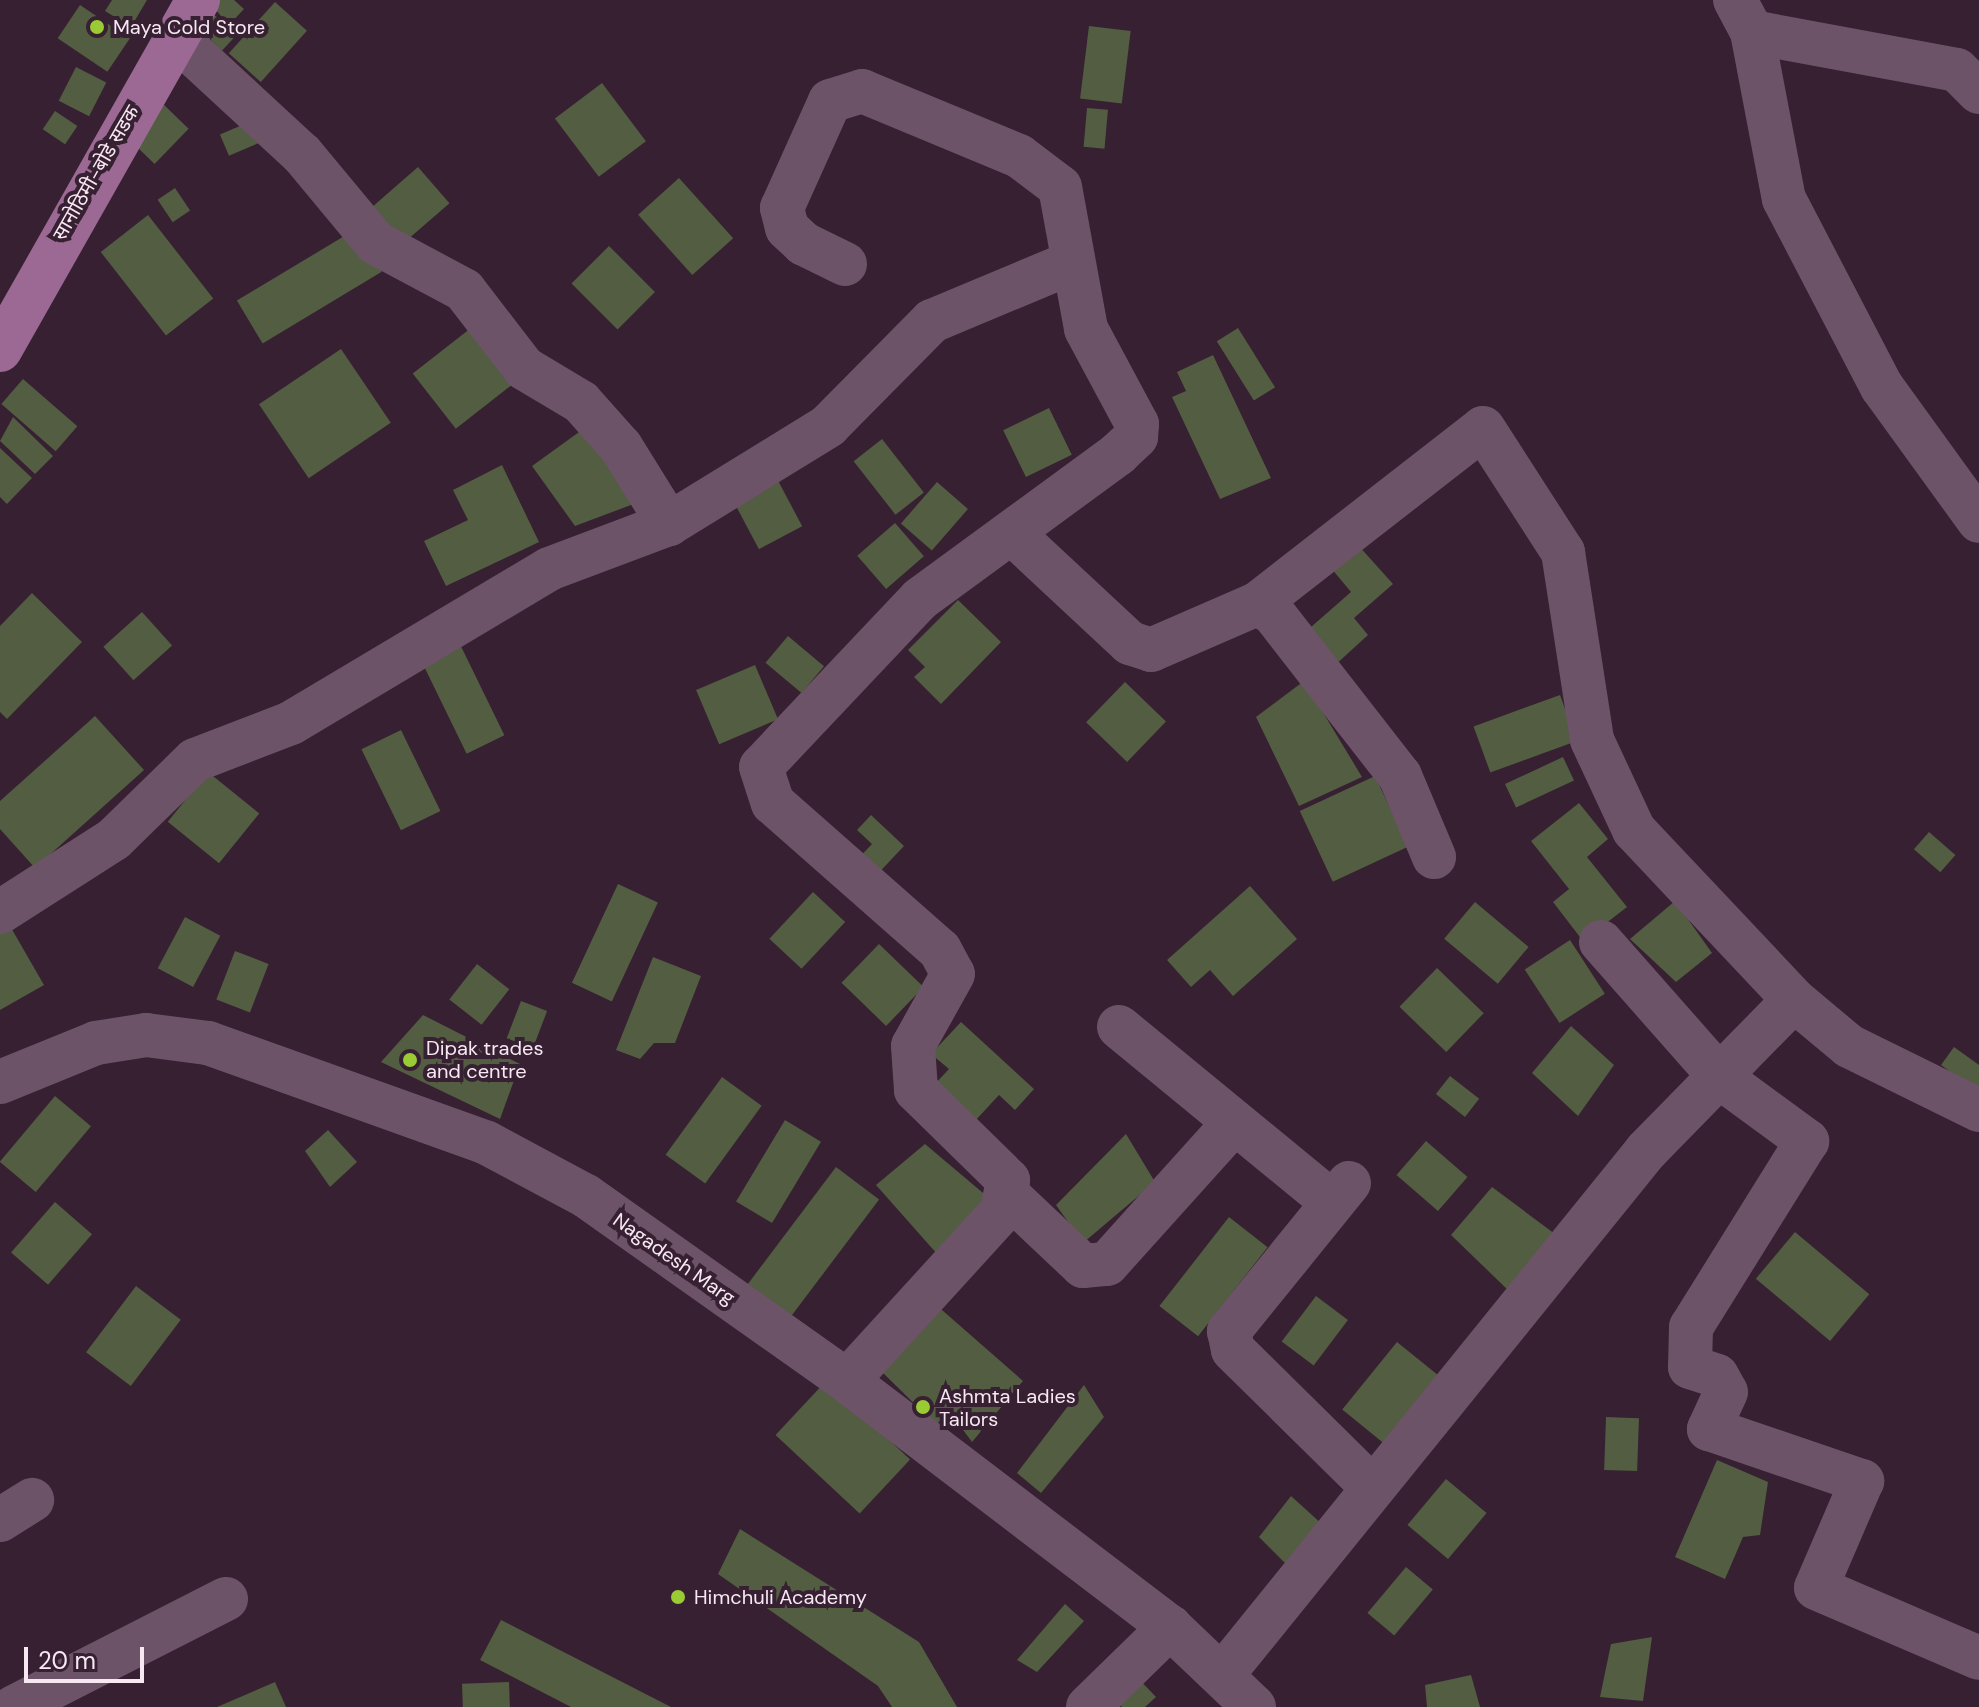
<!DOCTYPE html>
<html>
<head>
<meta charset="utf-8">
<style>
  body { margin:0 }
  #map { position:relative; width:1979px; height:1707px; overflow:hidden; background:#362032; font-family:"DM Sans","Noto Sans Devanagari",sans-serif }
  div>[style] { position:absolute }
  [style*='--x'] { left:calc(var(--x)*1px); top:calc(var(--y)*1px); width:calc(var(--w)*1px); rotate:calc(var(--a)*1deg) }
  .building>* { inset:0; background:#525d41; transform-origin:0 0 }
  .minor>* { height:44px; margin:-22px; padding:0 22px; transform-origin:22px; border-radius:22px; background:#6d5368 }
  .major>* { height:44px; margin:-22px; padding:0 22px; transform-origin:22px; border-radius:22px; background:#9b6993 }
  .dots>* { width:22px; height:22px; translate:-50% -50%; box-sizing:border-box; border:4px solid #362032; border-radius:50% }
  span { translate:-50% -50%; white-space:nowrap; text-align:center; line-height:1.15; -webkit-text-stroke:8px #362032; paint-order:stroke }
  .poi-label { font-size:20px; color:#f7e8f4 }
  .left { translate:0 -50%; text-align:left }
  .street-label { font-size:20px; color:#f7e8f4 }
  .scale { position:absolute; left:24px; top:1647px; width:120px; height:36px; box-sizing:border-box; border:4px solid #f7e8f4; border-top:0; padding-left:10px; font-size:24px; line-height:28px; white-space:nowrap; color:#f7e8f4; -webkit-text-stroke:6px #362032; paint-order:stroke }
</style>
</head>
<body>
<div id="map">
  <div class="building">
    <i style="clip-path:polygon(112px 0,147px 0,131px 27px,105px 11px)"></i>
    <i style="clip-path:polygon(207px 0,234px 0,244px 9px,229px 25px)"></i>
    <i style="left:275px;top:2px;width:43px;height:69px;rotate:42deg"></i>
    <i style="left:80px;top:5px;width:60px;height:40px;rotate:34deg"></i>
    <i style="left:207px;top:8px;width:40px;height:21px;rotate:43deg"></i>
    <i style="left:1089px;top:26px;width:42px;height:73px;rotate:7deg"></i>
    <i style="left:76px;top:67px;width:34px;height:38px;rotate:27deg"></i>
    <i style="left:602px;top:83px;width:73px;height:59px;rotate:53deg"></i>
    <i style="left:162px;top:103px;width:37px;height:49px;rotate:44deg"></i>
    <i style="left:1087px;top:108px;width:21px;height:39px;rotate:5deg"></i>
    <i style="left:55px;top:111px;width:27px;height:22px;rotate:34deg"></i>
    <i style="left:254px;top:120px;width:23px;height:37px;rotate:67deg"></i>
    <i style="left:418px;top:167px;width:48px;height:65px;rotate:49deg"></i>
    <i style="left:679px;top:178px;width:81px;height:55px;rotate:48deg"></i>
    <i style="left:175px;top:188px;width:27px;height:21px;rotate:56deg"></i>
    <i style="left:148px;top:215px;width:106px;height:60px;rotate:52deg"></i>
    <i style="left:356px;top:229px;width:50px;height:139px;rotate:59deg"></i>
    <i style="left:609px;top:246px;width:65px;height:53px;rotate:45deg"></i>
    <i style="left:471px;top:328px;width:70px;height:74px;rotate:52deg"></i>
    <i style="left:1238px;top:328px;width:70px;height:25px;rotate:58deg"></i>
    <i style="left:341px;top:349px;width:89px;height:99px;rotate:56deg"></i>
    <i style="clip-path:polygon(1213px 355px,1271px 478px,1220px 499px,1172px 397px,1186px 391px,1177px 372px)"></i>
    <i style="left:23px;top:379px;width:72px;height:33px;rotate:41deg"></i>
    <i style="left:1049px;top:408px;width:52px;height:51px;rotate:64deg"></i>
    <i style="clip-path:polygon(13px 417px,53px 456px,35px 474px,0 441px)"></i>
    <i style="clip-path:polygon(586px 427px,639px 502px,575px 526px,532px 466px)"></i>
    <i style="left:882px;top:439px;width:68px;height:36px;rotate:52deg"></i>
    <i style="clip-path:polygon(0 448px,32px 478px,7px 504px,0 497px)"></i>
    <i style="clip-path:polygon(502px 465px,539px 542px,446px 586px,424px 541px,468px 520px,453px 490px)"></i>
    <i style="left:775px;top:475px;width:58px;height:49px;rotate:62deg"></i>
    <i style="left:937px;top:482px;width:41px;height:55px;rotate:41deg"></i>
    <i style="left:895px;top:523px;width:44px;height:50px;rotate:49deg"></i>
    <i style="clip-path:polygon(1358px 545px,1393px 584px,1354px 618px,1368px 635px,1333px 667px,1303px 634px,1351px 592px,1331px 568px)"></i>
    <i style="clip-path:polygon(32px 593px,82px 642px,7px 719px,0 712px,0 626px)"></i>
    <i style="clip-path:polygon(958px 600px,1001px 642px,941px 704px,914px 677px,925px 667px,908px 650px)"></i>
    <i style="left:142px;top:612px;width:45px;height:52px;rotate:48deg"></i>
    <i style="left:454px;top:632px;width:115px;height:42px;rotate:64deg"></i>
    <i style="left:788px;top:636px;width:47px;height:35px;rotate:40deg"></i>
    <i style="left:755px;top:665px;width:59px;height:64px;rotate:67deg"></i>
    <i style="clip-path:polygon(1304px 681px,1362px 777px,1299px 806px,1256px 717px)"></i>
    <i style="left:1125px;top:682px;width:57px;height:56px;rotate:44deg"></i>
    <i style="left:1560px;top:695px;width:49px;height:92px;rotate:70deg"></i>
    <i style="clip-path:polygon(95px 716px,144px 770px,35px 868px,0 829px,0 801px)"></i>
    <i style="left:401px;top:730px;width:90px;height:44px;rotate:64deg"></i>
    <i style="left:1563px;top:757px;width:26px;height:64px;rotate:65deg"></i>
    <i style="left:208px;top:772px;width:66px;height:64px;rotate:39deg"></i>
    <i style="left:1375px;top:776px;width:78px;height:83px;rotate:65deg"></i>
    <i style="clip-path:polygon(1579px 803px,1608px 839px,1587px 857px,1627px 907px,1583px 941px,1553px 902px,1569px 889px,1531px 841px)"></i>
    <i style="clip-path:polygon(871px 815px,904px 846px,872px 880px,854px 863px,872px 844px,857px 830px)"></i>
    <i style="left:1929px;top:832px;width:35px;height:23px;rotate:41deg"></i>
    <i style="left:618px;top:884px;width:44px;height:109px;rotate:25deg"></i>
    <i style="clip-path:polygon(1250px 886px,1297px 939px,1233px 996px,1210px 970px,1191px 987px,1167px 960px)"></i>
    <i style="left:813px;top:892px;width:44px;height:64px;rotate:43deg"></i>
    <i style="clip-path:polygon(1675px 901px,1712px 953px,1676px 982px,1630px 939px)"></i>
    <i style="left:1475px;top:902px;width:70px;height:48px;rotate:40deg"></i>
    <i style="left:185px;top:917px;width:40px;height:58px;rotate:28deg"></i>
    <i style="clip-path:polygon(6px 919px,44px 985px,0 1010px,0 922px)"></i>
    <i style="left:1570px;top:940px;width:64px;height:54px;rotate:57deg"></i>
    <i style="left:879px;top:944px;width:62px;height:54px;rotate:44deg"></i>
    <i style="left:235px;top:951px;width:36px;height:52px;rotate:21deg"></i>
    <i style="clip-path:polygon(653px 957px,701px 976px,675px 1043px,654px 1043px,640px 1059px,616px 1050px)"></i>
    <i style="left:477px;top:964px;width:41px;height:45px;rotate:38deg"></i>
    <i style="left:1437px;top:968px;width:65px;height:54px;rotate:44deg"></i>
    <i style="left:521px;top:1001px;width:28px;height:40px;rotate:21deg"></i>
    <i style="clip-path:polygon(423px 1015px,520px 1064px,500px 1119px,381px 1062px)"></i>
    <i style="clip-path:polygon(961px 1022px,1034px 1089px,1015px 1110px,999px 1095px,974px 1122px,934px 1085px,949px 1069px,931px 1054px)"></i>
    <i style="clip-path:polygon(1571px 1026px,1614px 1065px,1578px 1116px,1532px 1073px)"></i>
    <i style="clip-path:polygon(1954px 1047px,1979px 1065px,1979px 1093px,1941px 1065px)"></i>
    <i style="left:1450px;top:1076px;width:37px;height:23px;rotate:38deg"></i>
    <i style="left:722px;top:1077px;width:49px;height:96px;rotate:36deg"></i>
    <i style="left:55px;top:1096px;width:47px;height:86px;rotate:40deg"></i>
    <i style="left:785px;top:1120px;width:42px;height:95px;rotate:31deg"></i>
    <i style="clip-path:polygon(328px 1130px,357px 1162px,330px 1187px,305px 1151px)"></i>
    <i style="clip-path:polygon(1126px 1134px,1155px 1182px,1083px 1243px,1056px 1205px)"></i>
    <i style="left:1426px;top:1141px;width:55px;height:45px;rotate:41deg"></i>
    <i style="clip-path:polygon(925px 1144px,989px 1198px,938px 1255px,876px 1185px)"></i>
    <i style="left:836px;top:1167px;width:54px;height:154px;rotate:37deg"></i>
    <i style="clip-path:polygon(1492px 1187px,1559px 1237px,1510px 1292px,1451px 1235px)"></i>
    <i style="left:55px;top:1202px;width:49px;height:67px;rotate:41deg"></i>
    <i style="left:1229px;top:1217px;width:49px;height:113px;rotate:38deg"></i>
    <i style="left:1795px;top:1232px;width:97px;height:61px;rotate:40deg"></i>
    <i style="left:136px;top:1286px;width:56px;height:83px;rotate:37deg"></i>
    <i style="left:1316px;top:1296px;width:40px;height:57px;rotate:37deg"></i>
    <i style="clip-path:polygon(934px 1303px,1023px 1381px,972px 1442px,949px 1411px,936px 1425px,881px 1371px)"></i>
    <i style="left:1397px;top:1342px;width:55px;height:87px;rotate:39deg"></i>
    <i style="left:826px;top:1381px;width:115px;height:74px;rotate:43deg"></i>
    <i style="clip-path:polygon(1084px 1385px,1104px 1417px,1041px 1493px,1017px 1473px)"></i>
    <i style="left:1606px;top:1417px;width:33px;height:53px;rotate:2deg"></i>
    <i style="clip-path:polygon(1717px 1460px,1768px 1482px,1760px 1535px,1743px 1537px,1725px 1579px,1675px 1557px)"></i>
    <i style="left:1446px;top:1479px;width:53px;height:60px;rotate:40deg"></i>
    <i style="clip-path:polygon(1291px 1496px,1323px 1525px,1290px 1568px,1259px 1537px)"></i>
    <i style="clip-path:polygon(740px 1529px,919px 1642px,957px 1707px,892px 1707px,878px 1686px,718px 1574px)"></i>
    <i style="left:1406px;top:1567px;width:35px;height:60px;rotate:40deg"></i>
    <i style="clip-path:polygon(1065px 1604px,1084px 1621px,1037px 1672px,1017px 1660px)"></i>
    <i style="clip-path:polygon(501px 1620px,671px 1707px,571px 1707px,480px 1660px)"></i>
    <i style="clip-path:polygon(1652px 1637px,1643px 1701px,1600px 1697px,1611px 1644px)"></i>
    <i style="clip-path:polygon(1471px 1675px,1480px 1707px,1427px 1707px,1425px 1685px)"></i>
    <i style="clip-path:polygon(1136px 1676px,1156px 1697px,1145px 1707px,1122px 1707px,1113px 1698px)"></i>
    <i style="clip-path:polygon(275px 1682px,286px 1707px,217px 1707px)"></i>
    <i style="left:509px;top:1682px;width:25px;height:47px;rotate:88deg"></i>
  </div>
  <div class="minor">
    <i style="--x:1735;--y:0;--w:36;--a:62"></i>
    <i style="--x:1752;--y:32;--w:208;--a:10.5"></i>
    <i style="--x:1957;--y:70;--w:31;--a:45"></i>
    <i style="--x:1752;--y:32;--w:170;--a:79.2"></i>
    <i style="--x:1784;--y:199;--w:212;--a:62.5"></i>
    <i style="--x:1882;--y:387;--w:165;--a:54.1"></i>
    <i style="--x:175;--y:37;--w:173;--a:42.7"></i>
    <i style="--x:302;--y:154;--w:116;--a:50.3"></i>
    <i style="--x:376;--y:243;--w:100;--a:28.1"></i>
    <i style="--x:464;--y:290;--w:98;--a:52.4"></i>
    <i style="--x:524;--y:368;--w:66;--a:30.8"></i>
    <i style="--x:581;--y:402;--w:60;--a:48.4"></i>
    <i style="--x:621;--y:447;--w:91;--a:58.1"></i>
    <i style="--x:845;--y:264;--w:46;--a:-154"></i>
    <i style="--x:804;--y:244;--w:23;--a:-137"></i>
    <i style="--x:787;--y:228;--w:21;--a:-104"></i>
    <i style="--x:782;--y:208;--w:117;--a:-65.8"></i>
    <i style="--x:830;--y:101;--w:34;--a:-17"></i>
    <i style="--x:862;--y:91;--w:170;--a:22.5"></i>
    <i style="--x:1019;--y:156;--w:51;--a:37.1"></i>
    <i style="--x:1060;--y:187;--w:144;--a:79.6"></i>
    <i style="--x:1086;--y:329;--w:108;--a:61.8"></i>
    <i style="--x:1137;--y:424;--w:13;--a:94"></i>
    <i style="--x:1136;--y:437;--w:25;--a:137"></i>
    <i style="--x:1118;--y:454;--w:245;--a:143.8"></i>
    <i style="--x:920;--y:599;--w:231;--a:133.4"></i>
    <i style="--x:761;--y:767;--w:38;--a:72"></i>
    <i style="--x:773;--y:803;--w:222;--a:41.4"></i>
    <i style="--x:940;--y:950;--w:27;--a:62"></i>
    <i style="--x:953;--y:974;--w:82;--a:119.1"></i>
    <i style="--x:913;--y:1046;--w:44;--a:86.1"></i>
    <i style="--x:916;--y:1090;--w:129;--a:44.4"></i>
    <i style="--x:1008;--y:1180;--w:32;--a:101"></i>
    <i style="--x:1002;--y:1211;--w:230;--a:132.4"></i>
    <i style="--x:1013;--y:534;--w:160;--a:43"></i>
    <i style="--x:1130;--y:643;--w:22;--a:18"></i>
    <i style="--x:1151;--y:650;--w:116;--a:-23.5"></i>
    <i style="--x:1257;--y:604;--w:18;--a:29"></i>
    <i style="--x:1273;--y:613;--w:207;--a:52.1"></i>
    <i style="--x:1400;--y:776;--w:88;--a:67.2"></i>
    <i style="--x:1257;--y:604;--w:286;--a:-37.9"></i>
    <i style="--x:1483;--y:428;--w:148;--a:57.2"></i>
    <i style="--x:1563;--y:552;--w:190;--a:81.2"></i>
    <i style="--x:1592;--y:740;--w:99;--a:65"></i>
    <i style="--x:1634;--y:830;--w:233;--a:46.7"></i>
    <i style="--x:1794;--y:1000;--w:72;--a:39.9"></i>
    <i style="--x:1849;--y:1046;--w:145;--a:26.2"></i>
    <i style="--x:0;--y:912;--w:135;--a:-32.6"></i>
    <i style="--x:114;--y:839;--w:113;--a:-44.3"></i>
    <i style="--x:195;--y:760;--w:103;--a:-21.1"></i>
    <i style="--x:291;--y:723;--w:300;--a:-30.8"></i>
    <i style="--x:549;--y:569;--w:128;--a:-20.6"></i>
    <i style="--x:669;--y:524;--w:187;--a:-31.6"></i>
    <i style="--x:828;--y:426;--w:148;--a:-45.3"></i>
    <i style="--x:932;--y:321;--w:153;--a:-22.7"></i>
    <i style="--x:1601;--y:942;--w:181;--a:48.6"></i>
    <i style="--x:1721;--y:1078;--w:107;--a:36.2"></i>
    <i style="--x:1807;--y:1141;--w:219;--a:121.9"></i>
    <i style="--x:1691;--y:1327;--w:40;--a:91.4"></i>
    <i style="--x:1690;--y:1367;--w:28;--a:18"></i>
    <i style="--x:1717;--y:1376;--w:18;--a:61"></i>
    <i style="--x:1726;--y:1392;--w:41;--a:114.7"></i>
    <i style="--x:1709;--y:1429;--w:162;--a:18.8"></i>
    <i style="--x:1862;--y:1481;--w:116;--a:113.3"></i>
    <i style="--x:1816;--y:1588;--w:177;--a:23.2"></i>
    <i style="--x:1119;--y:1027;--w:276;--a:39.4"></i>
    <i style="--x:0;--y:1082;--w:104;--a:-22.1"></i>
    <i style="--x:96;--y:1043;--w:51;--a:-9.1"></i>
    <i style="--x:146;--y:1035;--w:63;--a:7.4"></i>
    <i style="--x:208;--y:1043;--w:296;--a:19.7"></i>
    <i style="--x:487;--y:1143;--w:112;--a:28.2"></i>
    <i style="--x:586;--y:1196;--w:320;--a:35.3"></i>
    <i style="--x:847;--y:1381;--w:406;--a:37.3"></i>
    <i style="--x:1170;--y:1627;--w:116;--a:43.6"></i>
    <i style="--x:1349;--y:1183;--w:191;--a:129"></i>
    <i style="--x:1229;--y:1331;--w:19;--a:78"></i>
    <i style="--x:1233;--y:1350;--w:195;--a:44.6"></i>
    <i style="--x:1009;--y:1196;--w:102;--a:43.4"></i>
    <i style="--x:1083;--y:1266;--w:24;--a:-5"></i>
    <i style="--x:1107;--y:1264;--w:187;--a:-48"></i>
    <i style="--x:0;--y:1520;--w:38;--a:-32"></i>
    <i style="--x:1223;--y:1674;--w:673;--a:-51.03"></i>
    <i style="--x:1646;--y:1151;--w:211;--a:-45.6"></i>
    <i style="--x:14;--y:1707;--w:238;--a:-27"></i>
    <i style="--x:1088;--y:1707;--w:115;--a:-44.3"></i>
  </div>
  <div class="major">
    <i style="--x:0;--y:350;--w:402;--a:-60.5"></i>
  </div>
  <div class="dots">
    <i style="left:97px;top:27px;background:#9acb34"></i>
    <i style="left:410px;top:1060px;background:#9acb34"></i>
    <i style="left:923px;top:1407px;background:#9acb34"></i>
    <i style="left:678px;top:1597px;background:#9acb34"></i>
  </div>
  <div class="poi-label">
    <span class="left" style="left:113px;top:27px">Maya Cold Store</span>
    <span class="left" style="left:426px;top:1060px">Dipak trades<br>and centre</span>
    <span class="left" style="left:939px;top:1408px">Ashmta Ladies<br>Tailors</span>
    <span class="left" style="left:694px;top:1597px">Himchuli Academy</span>
  </div>
  <div class="street-label">
    <span style="left:96px;top:173px;rotate:-60deg">सानोठिमी-बोडे सडक</span>
    <span style="left:674px;top:1259px;rotate:35deg">Nagadesh Marg</span>
  </div>
  <div class="scale">20 m</div>
</div>
</body>
</html>
